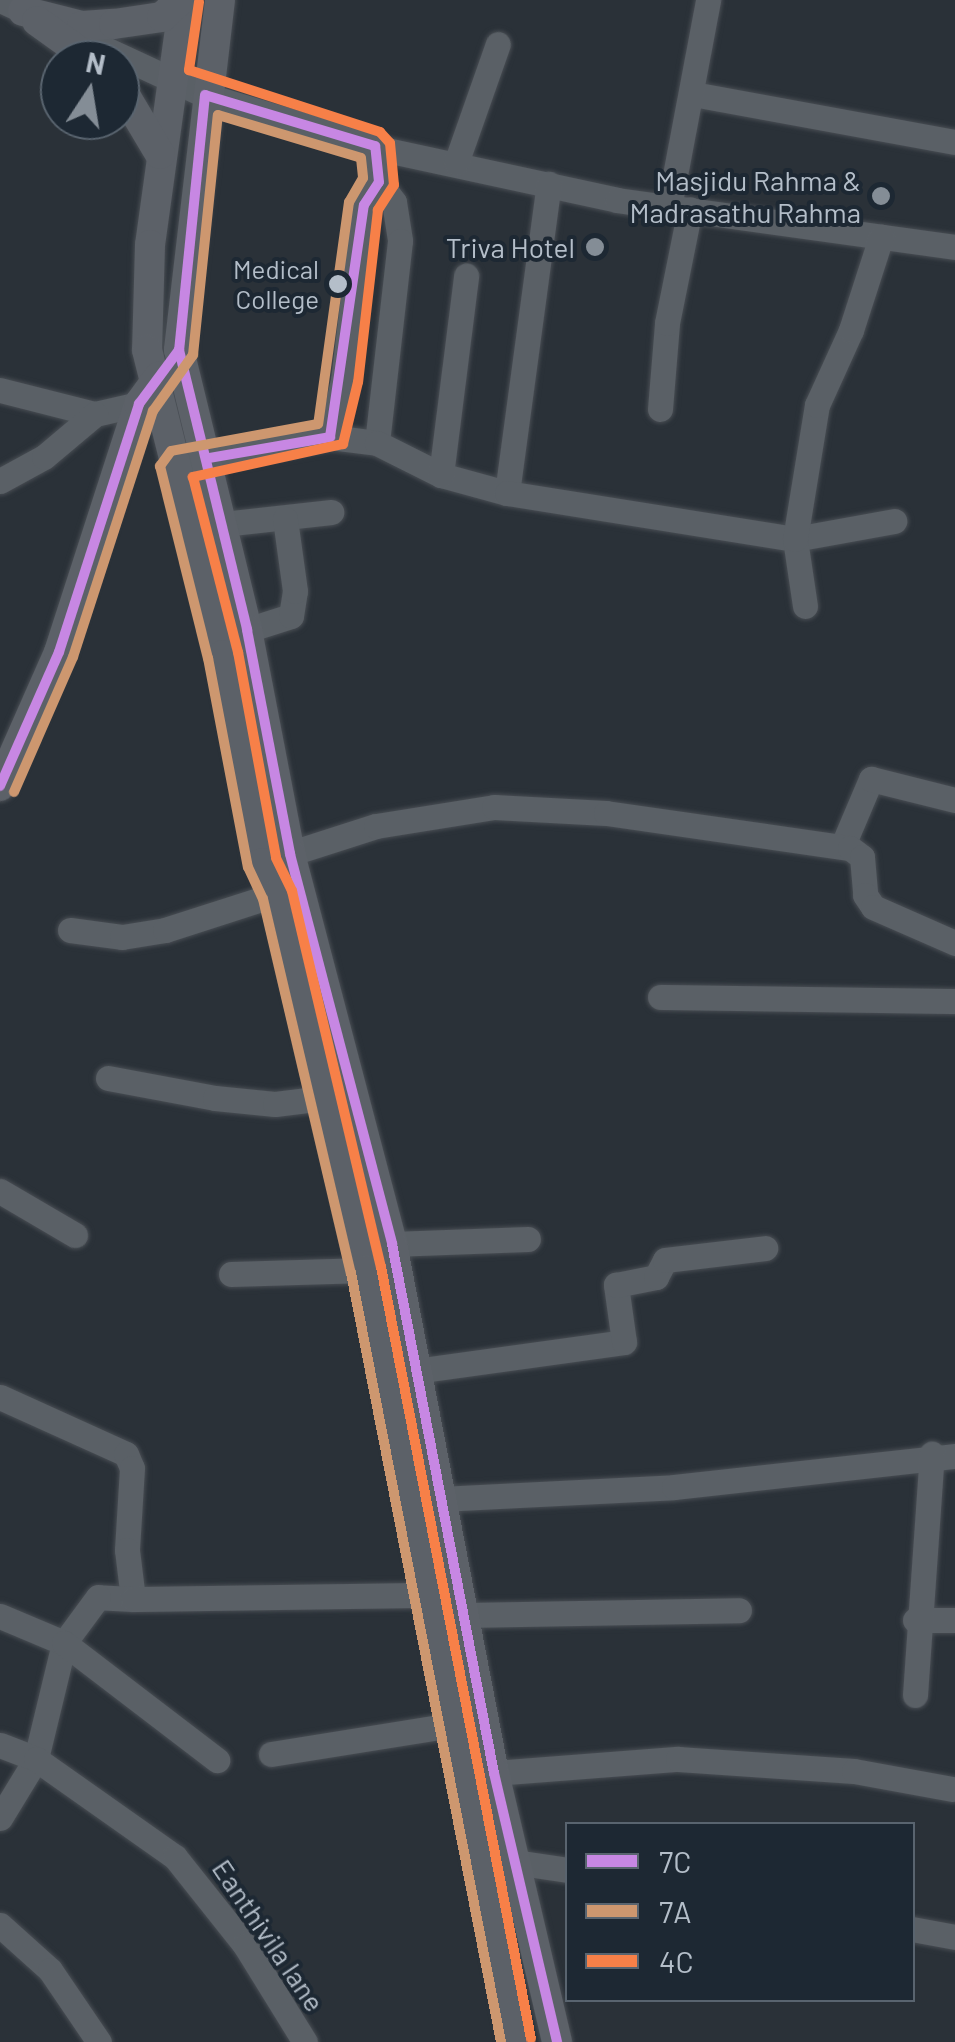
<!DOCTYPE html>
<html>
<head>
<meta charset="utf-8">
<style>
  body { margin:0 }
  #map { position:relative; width:955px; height:2042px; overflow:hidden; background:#2a3138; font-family:Barlow,sans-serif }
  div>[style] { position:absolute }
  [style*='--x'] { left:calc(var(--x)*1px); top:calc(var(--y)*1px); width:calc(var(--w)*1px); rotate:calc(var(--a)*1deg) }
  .roads { filter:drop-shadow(0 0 2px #484d53) drop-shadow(0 0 2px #484d53) }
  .minor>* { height:25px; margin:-12.5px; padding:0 12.5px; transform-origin:12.5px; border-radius:12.5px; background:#5a6066 }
  .major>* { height:30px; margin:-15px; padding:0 15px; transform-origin:15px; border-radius:15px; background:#5c6168 }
  .bus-1>* { height:10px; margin:-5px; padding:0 5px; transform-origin:5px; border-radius:5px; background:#c787e3 }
  .bus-2>* { height:10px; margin:-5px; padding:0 5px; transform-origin:5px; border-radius:5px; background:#cd976f }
  .bus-3>* { height:10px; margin:-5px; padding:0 5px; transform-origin:5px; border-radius:5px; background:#f78048 }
  .dots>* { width:28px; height:28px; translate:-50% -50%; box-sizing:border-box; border:5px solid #1d2833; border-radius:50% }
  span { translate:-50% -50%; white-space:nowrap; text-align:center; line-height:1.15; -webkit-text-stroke:8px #1d2833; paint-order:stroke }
  .bus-label { font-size:26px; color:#b4bec9 }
  .right { translate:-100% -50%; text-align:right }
  .poi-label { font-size:28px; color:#b4bec9 }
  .street-label { font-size:28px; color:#b4bec9 }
  .legend { position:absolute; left:565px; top:1822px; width:350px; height:180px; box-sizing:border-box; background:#1d2833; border:2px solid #59646f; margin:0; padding:12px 18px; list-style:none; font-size:30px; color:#b4bec9 }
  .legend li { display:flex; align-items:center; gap:20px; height:50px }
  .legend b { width:50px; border:2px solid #59646f }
  .north { position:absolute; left:40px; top:40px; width:100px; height:100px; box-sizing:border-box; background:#1d2833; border:2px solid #59646f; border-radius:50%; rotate:12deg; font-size:28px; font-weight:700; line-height:40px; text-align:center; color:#b4bec9 }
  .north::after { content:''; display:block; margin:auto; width:35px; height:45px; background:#848d96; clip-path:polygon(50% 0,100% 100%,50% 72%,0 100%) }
</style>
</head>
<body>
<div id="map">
  <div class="roads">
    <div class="minor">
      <i style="--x:0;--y:0;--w:226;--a:24.9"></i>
      <i style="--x:205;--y:95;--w:194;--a:16.8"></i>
      <i style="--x:391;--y:151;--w:231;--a:12.2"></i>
      <i style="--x:617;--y:200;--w:341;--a:7.9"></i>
      <i style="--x:693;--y:94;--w:266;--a:10.4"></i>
      <i style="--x:375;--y:146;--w:36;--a:84"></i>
      <i style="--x:379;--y:182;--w:25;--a:53"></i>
      <i style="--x:394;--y:202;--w:39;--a:81"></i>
      <i style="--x:400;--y:241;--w:203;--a:96.5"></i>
      <i style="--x:456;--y:163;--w:126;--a:-70.6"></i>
      <i style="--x:669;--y:207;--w:211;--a:-79.3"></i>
      <i style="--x:0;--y:390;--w:98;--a:14.2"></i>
      <i style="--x:95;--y:414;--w:45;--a:-12.8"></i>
      <i style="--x:660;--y:409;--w:86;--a:-85.3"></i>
      <i style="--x:667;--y:323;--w:116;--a:-78.6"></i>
      <i style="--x:330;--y:437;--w:58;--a:-77.2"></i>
      <i style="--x:343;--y:380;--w:176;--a:-83.2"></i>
      <i style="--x:364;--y:205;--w:27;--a:-57"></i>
      <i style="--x:175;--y:465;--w:158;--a:-10.2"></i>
      <i style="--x:330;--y:437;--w:47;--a:7.3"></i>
      <i style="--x:377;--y:443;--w:72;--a:26.6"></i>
      <i style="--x:441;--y:475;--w:68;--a:15.3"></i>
      <i style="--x:507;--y:493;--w:312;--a:-82.3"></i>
      <i style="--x:441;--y:475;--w:201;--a:-82.8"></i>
      <i style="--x:0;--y:481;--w:50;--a:-28.6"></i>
      <i style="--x:44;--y:457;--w:67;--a:-40.1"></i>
      <i style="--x:507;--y:493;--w:292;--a:9.1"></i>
      <i style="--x:795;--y:539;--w:101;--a:-10.3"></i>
      <i style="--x:223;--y:524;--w:109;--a:-6.3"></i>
      <i style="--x:805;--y:606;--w:68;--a:-98.5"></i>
      <i style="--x:795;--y:539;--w:136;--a:-80.7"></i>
      <i style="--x:817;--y:405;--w:82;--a:-65.6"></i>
      <i style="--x:851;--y:330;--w:98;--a:-72.1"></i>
      <i style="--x:247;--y:630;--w:46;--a:-17.7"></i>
      <i style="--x:291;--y:616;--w:25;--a:-81"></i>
      <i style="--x:295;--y:591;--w:73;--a:-97.9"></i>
      <i style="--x:843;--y:845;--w:72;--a:-67"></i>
      <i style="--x:871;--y:779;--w:87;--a:14"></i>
      <i style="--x:273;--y:859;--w:108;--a:-17.8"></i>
      <i style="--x:376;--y:826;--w:120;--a:-9.1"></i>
      <i style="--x:494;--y:807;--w:112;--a:3.1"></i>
      <i style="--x:606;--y:813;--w:246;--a:8.2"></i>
      <i style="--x:850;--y:848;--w:15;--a:37"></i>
      <i style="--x:862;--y:857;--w:38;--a:85"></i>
      <i style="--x:865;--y:895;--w:14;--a:56"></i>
      <i style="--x:873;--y:907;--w:90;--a:23.7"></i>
      <i style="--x:70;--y:930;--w:52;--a:7.7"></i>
      <i style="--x:122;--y:937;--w:44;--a:-9.2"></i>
      <i style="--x:165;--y:930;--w:118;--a:-17.8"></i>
      <i style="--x:660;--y:997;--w:295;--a:0.8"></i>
      <i style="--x:108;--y:1078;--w:109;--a:10.6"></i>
      <i style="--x:215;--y:1098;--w:60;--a:5.7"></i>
      <i style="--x:275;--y:1104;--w:49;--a:-7"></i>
      <i style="--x:0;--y:1191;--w:87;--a:30.4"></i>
      <i style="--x:392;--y:1244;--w:136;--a:-2.1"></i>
      <i style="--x:231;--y:1274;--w:135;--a:-1.7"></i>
      <i style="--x:416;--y:1371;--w:210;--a:-7.9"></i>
      <i style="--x:624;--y:1342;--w:58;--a:-98"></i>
      <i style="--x:616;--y:1285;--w:41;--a:-11.3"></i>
      <i style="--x:656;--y:1277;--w:19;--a:-62"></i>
      <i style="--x:665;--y:1260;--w:101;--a:-6.8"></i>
      <i style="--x:0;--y:1397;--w:138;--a:24.3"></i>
      <i style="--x:126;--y:1454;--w:15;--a:67"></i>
      <i style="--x:132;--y:1468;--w:82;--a:93.5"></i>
      <i style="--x:127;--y:1550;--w:49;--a:83"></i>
      <i style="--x:133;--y:1599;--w:35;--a:-177"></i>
      <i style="--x:98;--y:1597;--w:57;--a:126.5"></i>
      <i style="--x:64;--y:1643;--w:119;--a:103.6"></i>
      <i style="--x:36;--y:1759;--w:69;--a:121.4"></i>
      <i style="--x:440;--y:1499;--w:234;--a:-2.9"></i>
      <i style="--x:674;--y:1487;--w:283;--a:-6.3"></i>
      <i style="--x:133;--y:1599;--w:292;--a:-0.8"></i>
      <i style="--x:464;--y:1615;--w:275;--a:-1"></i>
      <i style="--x:0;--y:1616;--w:69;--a:22.9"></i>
      <i style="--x:64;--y:1643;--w:193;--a:37.4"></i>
      <i style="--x:915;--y:1620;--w:40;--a:0"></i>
      <i style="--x:915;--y:1695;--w:242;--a:-86"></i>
      <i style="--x:0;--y:1745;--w:39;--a:21"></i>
      <i style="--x:36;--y:1759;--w:170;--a:35.2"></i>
      <i style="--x:175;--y:1857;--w:112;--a:51.5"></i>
      <i style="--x:245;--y:1945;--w:114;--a:58.3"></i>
      <i style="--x:271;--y:1754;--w:184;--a:-9.1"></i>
      <i style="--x:494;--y:1773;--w:185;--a:-4.4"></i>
      <i style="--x:678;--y:1759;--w:176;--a:3.9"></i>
      <i style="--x:854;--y:1771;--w:100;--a:10.4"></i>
      <i style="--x:514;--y:1862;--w:55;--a:8.4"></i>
      <i style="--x:0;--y:1925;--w:67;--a:42"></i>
      <i style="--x:50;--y:1970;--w:87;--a:55.8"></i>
      <i style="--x:912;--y:1929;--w:44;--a:10.5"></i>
    </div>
    <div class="major">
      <i style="--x:184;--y:0;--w:247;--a:97.9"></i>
      <i style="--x:150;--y:245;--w:105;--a:91.6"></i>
      <i style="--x:147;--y:350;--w:314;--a:76"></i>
      <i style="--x:223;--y:655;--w:212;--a:79.4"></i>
      <i style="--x:262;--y:863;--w:34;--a:64"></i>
      <i style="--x:277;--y:894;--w:386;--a:76.7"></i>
      <i style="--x:366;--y:1270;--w:786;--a:79"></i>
      <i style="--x:220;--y:0;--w:352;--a:96.7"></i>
      <i style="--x:179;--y:350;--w:288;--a:76.3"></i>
      <i style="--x:247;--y:630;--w:228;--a:79.1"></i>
      <i style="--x:290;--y:854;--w:403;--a:75.3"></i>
      <i style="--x:392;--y:1244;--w:539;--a:79.09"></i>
      <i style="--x:494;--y:1773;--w:276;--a:76.8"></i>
      <i style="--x:23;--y:11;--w:61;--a:14.3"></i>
      <i style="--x:82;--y:26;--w:32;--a:-4"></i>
      <i style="--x:114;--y:24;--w:49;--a:-8.3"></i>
      <i style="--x:162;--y:17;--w:25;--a:-43"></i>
      <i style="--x:37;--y:21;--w:67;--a:35.8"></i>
      <i style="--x:120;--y:87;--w:78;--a:59.2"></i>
      <i style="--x:0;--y:786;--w:146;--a:-66.2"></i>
      <i style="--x:59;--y:652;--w:261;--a:-72.1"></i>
      <i style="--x:139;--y:404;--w:34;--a:-54"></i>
    </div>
  </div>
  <div class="bus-1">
    <i style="--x:209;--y:458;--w:123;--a:-9.8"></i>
    <i style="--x:330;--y:437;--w:234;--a:-81.7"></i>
    <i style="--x:364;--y:205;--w:27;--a:-57"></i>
    <i style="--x:379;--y:182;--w:36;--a:-96"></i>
    <i style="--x:375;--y:146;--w:177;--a:-163.3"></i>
    <i style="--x:205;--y:95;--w:256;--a:95.8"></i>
    <i style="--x:179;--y:350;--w:288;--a:76.3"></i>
    <i style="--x:247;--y:630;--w:228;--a:79.1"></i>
    <i style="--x:290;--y:854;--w:403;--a:75.3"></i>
    <i style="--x:392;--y:1244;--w:539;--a:79.09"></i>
    <i style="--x:494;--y:1773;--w:276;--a:76.8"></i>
    <i style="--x:0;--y:786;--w:146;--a:-66.2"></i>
    <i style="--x:59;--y:652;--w:261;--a:-72.1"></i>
    <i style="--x:139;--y:404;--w:67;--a:-53.5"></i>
  </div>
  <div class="bus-2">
    <i style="--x:14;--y:792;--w:147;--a:-66.4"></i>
    <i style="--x:73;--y:657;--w:259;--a:-72"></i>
    <i style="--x:153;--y:411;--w:69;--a:-54.5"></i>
    <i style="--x:193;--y:355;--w:241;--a:-84.1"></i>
    <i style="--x:218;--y:115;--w:149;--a:16.7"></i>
    <i style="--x:361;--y:158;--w:20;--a:84"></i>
    <i style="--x:363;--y:178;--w:28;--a:120"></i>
    <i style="--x:349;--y:202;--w:224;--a:97.9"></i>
    <i style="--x:318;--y:424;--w:149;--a:169.6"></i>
    <i style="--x:171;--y:451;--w:19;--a:126"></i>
    <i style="--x:160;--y:466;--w:198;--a:76"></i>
    <i style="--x:208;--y:658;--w:213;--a:79.2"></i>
    <i style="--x:248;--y:867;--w:35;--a:65"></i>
    <i style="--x:263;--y:899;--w:384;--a:76.8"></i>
    <i style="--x:351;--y:1273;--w:783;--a:78.96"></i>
  </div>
  <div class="bus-3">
    <i style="--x:199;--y:2;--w:69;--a:98.4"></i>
    <i style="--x:189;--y:70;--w:201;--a:18"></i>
    <i style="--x:380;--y:132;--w:15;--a:48"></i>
    <i style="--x:390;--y:143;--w:42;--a:84.6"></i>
    <i style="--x:394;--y:185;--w:30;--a:123"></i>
    <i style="--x:378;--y:210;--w:173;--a:96.6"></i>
    <i style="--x:358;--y:382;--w:64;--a:103.6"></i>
    <i style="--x:343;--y:444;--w:154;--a:167.6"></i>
    <i style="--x:193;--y:477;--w:181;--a:75.6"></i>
    <i style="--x:238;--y:652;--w:209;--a:79.5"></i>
    <i style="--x:276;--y:858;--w:37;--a:64"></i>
    <i style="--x:292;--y:891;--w:386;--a:76.7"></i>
    <i style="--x:381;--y:1267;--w:786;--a:79"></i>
  </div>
  <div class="dots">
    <i style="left:881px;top:196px;background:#848d96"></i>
    <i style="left:595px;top:247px;background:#848d96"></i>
    <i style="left:338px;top:284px;background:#b4bec9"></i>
  </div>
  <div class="bus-label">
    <span class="right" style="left:319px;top:284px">Medical<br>College</span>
  </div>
  <div class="poi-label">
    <span class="right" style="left:861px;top:196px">Masjidu Rahma &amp;<br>Madrasathu Rahma</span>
    <span class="right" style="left:575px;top:247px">Triva Hotel</span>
  </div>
  <div class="street-label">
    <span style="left:269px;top:1935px;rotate:56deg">Eanthivila lane</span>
  </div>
  <ul class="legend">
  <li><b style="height:12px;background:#c787e3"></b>7C</li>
  <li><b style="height:12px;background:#cd976f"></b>7A</li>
  <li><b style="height:12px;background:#f78048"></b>4C</li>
  </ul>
  <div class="north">N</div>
</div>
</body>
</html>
